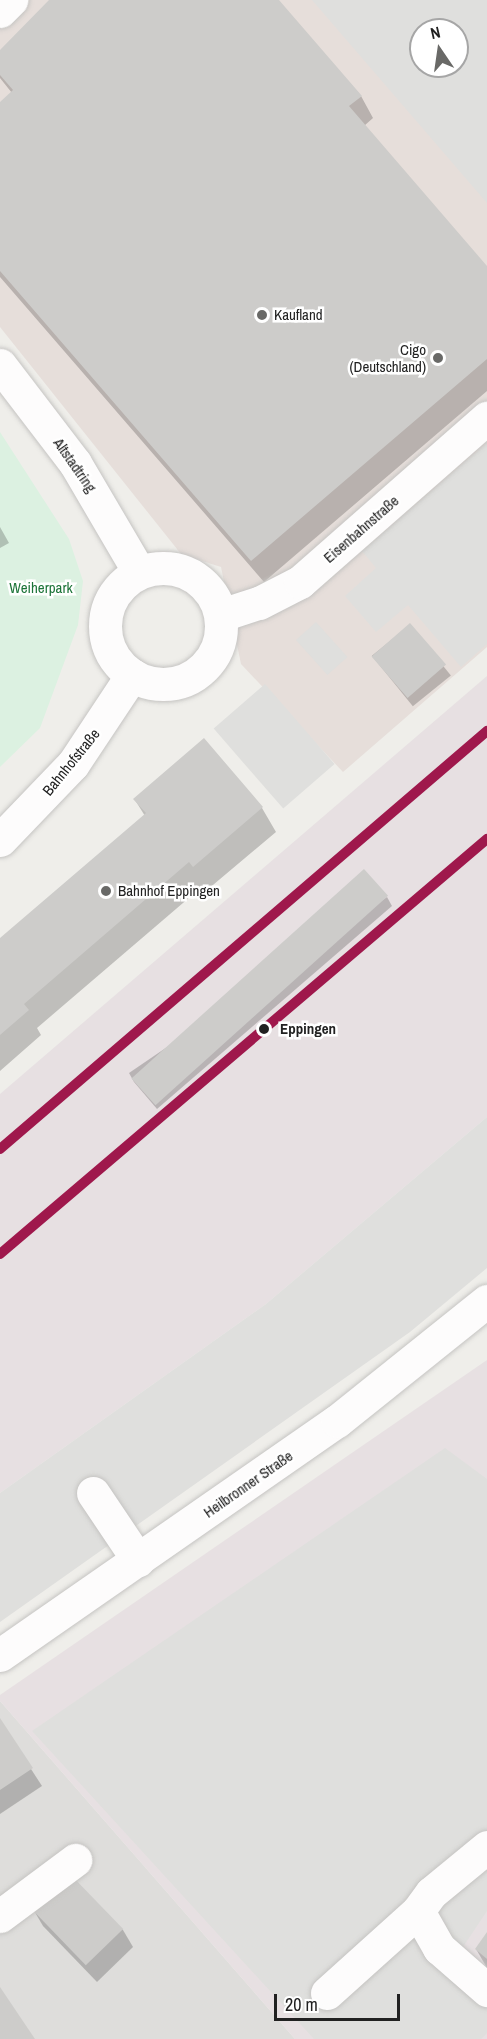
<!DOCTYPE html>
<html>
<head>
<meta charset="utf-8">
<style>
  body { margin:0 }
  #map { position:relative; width:487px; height:2039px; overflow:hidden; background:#efeeea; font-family:"Archivo Narrow",sans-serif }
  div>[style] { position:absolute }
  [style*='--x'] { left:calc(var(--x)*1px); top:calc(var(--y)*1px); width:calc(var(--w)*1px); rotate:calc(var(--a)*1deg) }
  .residential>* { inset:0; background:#dedddb }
  .commercial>* { inset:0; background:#e6deda }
  .industrial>* { inset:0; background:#e7e0e2 }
  .park>* { inset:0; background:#dcf1e1 }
  .parking>* { inset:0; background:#dfdfdd; transform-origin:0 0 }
  .shadow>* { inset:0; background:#0003; transform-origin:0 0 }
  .building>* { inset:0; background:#cdccca; transform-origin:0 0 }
  .roads { filter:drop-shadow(0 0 2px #c5c4c2) drop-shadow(0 0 2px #c5c4c2) }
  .minor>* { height:33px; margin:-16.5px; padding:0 16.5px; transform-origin:16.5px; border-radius:16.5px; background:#fdfcfc }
  .minor>.ring { margin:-16.5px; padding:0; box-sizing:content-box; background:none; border:33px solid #fdfcfc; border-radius:50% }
  .rail-1>* { height:10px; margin:-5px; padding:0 5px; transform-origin:5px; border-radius:5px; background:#9f184c }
  .dots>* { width:16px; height:16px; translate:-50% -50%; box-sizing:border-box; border:3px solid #fff; border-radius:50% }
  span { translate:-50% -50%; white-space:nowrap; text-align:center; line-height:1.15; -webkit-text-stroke:5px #fff; paint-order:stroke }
  .poi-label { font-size:15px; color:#212121 }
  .left { translate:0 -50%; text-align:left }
  .right { translate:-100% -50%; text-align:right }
  .street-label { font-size:15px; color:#212121 }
  .park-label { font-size:15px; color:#1b7337 }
  .stop-label { font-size:15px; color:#212121; font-weight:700 }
  .north { position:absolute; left:409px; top:18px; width:60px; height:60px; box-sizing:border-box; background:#fff; border:2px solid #a6a6a6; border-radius:50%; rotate:347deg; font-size:16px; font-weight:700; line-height:24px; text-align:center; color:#212121 }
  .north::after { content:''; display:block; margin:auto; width:21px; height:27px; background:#696967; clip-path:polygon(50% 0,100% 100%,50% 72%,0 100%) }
  .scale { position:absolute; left:274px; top:1994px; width:126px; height:27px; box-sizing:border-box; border:3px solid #212121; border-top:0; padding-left:8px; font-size:18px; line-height:21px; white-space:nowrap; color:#212121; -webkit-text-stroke:4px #fff; paint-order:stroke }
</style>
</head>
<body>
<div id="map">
  <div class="residential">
    <i style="clip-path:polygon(0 1701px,295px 2039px,0 2039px)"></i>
  </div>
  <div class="commercial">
    <i style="clip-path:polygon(evenodd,0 0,487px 0,487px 647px,343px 772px,241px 664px,221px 567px,181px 554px,0 327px,0 0,421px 30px,457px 30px,457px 66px,421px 66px,421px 30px)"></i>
  </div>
  <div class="industrial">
    <i style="clip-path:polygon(487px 676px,487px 1117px,266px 1304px,0 1493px,0 1094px)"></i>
    <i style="clip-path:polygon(487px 1360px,487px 2039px,295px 2039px,0 1701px,0 1695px)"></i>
  </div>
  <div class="park">
    <i style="clip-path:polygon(0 432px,69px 539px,83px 581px,78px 625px,40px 728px,0 767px)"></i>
  </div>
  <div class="parking">
    <i style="clip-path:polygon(evenodd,312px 0,487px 0,487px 203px,312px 0,421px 30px,457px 30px,457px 66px,421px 66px,421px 30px)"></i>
    <i style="clip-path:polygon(487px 443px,487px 644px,461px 667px,408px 605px,376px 632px,345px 596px,376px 568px,362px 551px)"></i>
    <i style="left:316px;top:622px;width:47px;height:27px;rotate:48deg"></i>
    <i style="left:265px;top:684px;width:106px;height:68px;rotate:49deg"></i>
    <i style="clip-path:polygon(487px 1117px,487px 1268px,410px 1332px,0 1622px,0 1493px,266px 1304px)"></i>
    <i style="clip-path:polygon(445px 1448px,487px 1479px,487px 1911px,449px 1968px,487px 2004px,487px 2033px,481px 2039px,314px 2039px,32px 1731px)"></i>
  </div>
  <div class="shadow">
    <i style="clip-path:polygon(51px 0,277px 0,361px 96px,373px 118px,364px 126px,487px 268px,487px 391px,264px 582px,0 277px,0 104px,12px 93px,0 78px,0 52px)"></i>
    <i style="clip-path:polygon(0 527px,9px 543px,0 548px)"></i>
    <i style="left:410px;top:625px;width:65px;height:49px;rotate:51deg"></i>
    <i style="clip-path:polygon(135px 800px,262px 808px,276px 832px,207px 890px,204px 885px,37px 1028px,41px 1035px,0 1071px,0 940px,145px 816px)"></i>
    <i style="clip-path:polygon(387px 897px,392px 906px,157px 1109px,134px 1082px,129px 1073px)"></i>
    <i style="clip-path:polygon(0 1721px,42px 1786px,0 1814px)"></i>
    <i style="clip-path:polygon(69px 1875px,123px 1930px,133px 1947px,97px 1982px,43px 1926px,33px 1909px)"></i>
    <i style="clip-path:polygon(487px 1935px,487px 1968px,476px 1949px)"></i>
  </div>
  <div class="building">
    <i style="clip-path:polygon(49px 0,279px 0,362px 96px,349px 106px,487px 266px,487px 359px,251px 561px,0 271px,0 102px,13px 90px,0 75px,0 50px)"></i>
    <i style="left:410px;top:623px;width:55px;height:51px;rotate:49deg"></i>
    <i style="clip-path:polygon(204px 738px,263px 807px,193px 867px,189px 862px,24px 1004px,29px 1010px,0 1035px,0 938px,146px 813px,133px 799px)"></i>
    <i style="left:364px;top:869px;width:36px;height:313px;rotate:48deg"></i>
    <i style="clip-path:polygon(0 1718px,33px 1768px,0 1790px)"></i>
    <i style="left:69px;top:1873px;width:78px;height:52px;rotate:46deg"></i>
    <i style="clip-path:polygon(487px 1932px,487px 1959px,475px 1949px)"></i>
    <i style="clip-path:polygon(0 1987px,35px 2039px,0 2039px)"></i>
  </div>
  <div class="roads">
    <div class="minor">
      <i style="--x:0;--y:11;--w:16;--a:-45"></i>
      <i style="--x:0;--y:365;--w:123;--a:52.6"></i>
      <i style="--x:75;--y:463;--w:126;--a:59.6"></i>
      <i class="ring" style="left:105px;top:568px;width:83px;height:83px"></i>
      <i style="--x:221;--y:615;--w:40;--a:-18"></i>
      <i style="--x:259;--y:603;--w:46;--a:-27.1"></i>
      <i style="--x:300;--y:582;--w:249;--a:-41.3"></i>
      <i style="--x:0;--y:840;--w:105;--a:-46.2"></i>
      <i style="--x:73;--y:764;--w:107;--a:-56.5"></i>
      <i style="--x:93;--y:1493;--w:81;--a:56.1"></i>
      <i style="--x:0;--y:1655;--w:410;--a:-34.8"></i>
      <i style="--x:337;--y:1421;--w:192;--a:-38.7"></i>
      <i style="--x:487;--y:1847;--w:72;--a:140.6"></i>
      <i style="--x:431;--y:1893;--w:22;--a:126"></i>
      <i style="--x:418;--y:1911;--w:43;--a:60.4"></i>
      <i style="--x:439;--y:1948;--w:64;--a:41.2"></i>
      <i style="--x:0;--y:1916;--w:94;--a:-36.7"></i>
      <i style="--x:327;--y:1993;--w:122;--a:-42"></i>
    </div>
  </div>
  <div class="rail-1">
    <i style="--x:0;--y:1149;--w:642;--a:-40.64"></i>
    <i style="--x:0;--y:1254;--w:640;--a:-40.44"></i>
  </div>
  <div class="dots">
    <i style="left:262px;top:315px;background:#696967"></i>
    <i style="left:438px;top:358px;background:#696967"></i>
    <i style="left:106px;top:891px;background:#696967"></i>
    <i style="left:264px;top:1029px;background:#212121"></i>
  </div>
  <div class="poi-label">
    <span class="left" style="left:274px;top:315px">Kaufland</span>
    <span class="right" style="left:426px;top:358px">Cigo<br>(Deutschland)</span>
    <span class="left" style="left:118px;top:891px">Bahnhof Eppingen</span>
  </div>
  <div class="street-label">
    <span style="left:75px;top:465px;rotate:55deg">Altstadtring</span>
    <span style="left:361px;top:529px;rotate:-41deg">Eisenbahnstraße</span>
    <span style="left:71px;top:762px;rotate:-51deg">Bahnhofstraße</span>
    <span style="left:248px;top:1484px;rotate:-35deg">Heilbronner Straße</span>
  </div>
  <div class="park-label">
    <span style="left:41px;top:588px">Weiherpark</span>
  </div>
  <div class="stop-label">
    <span class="left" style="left:280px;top:1029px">Eppingen</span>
  </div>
  <div class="north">N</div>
  <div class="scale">20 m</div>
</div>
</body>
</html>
